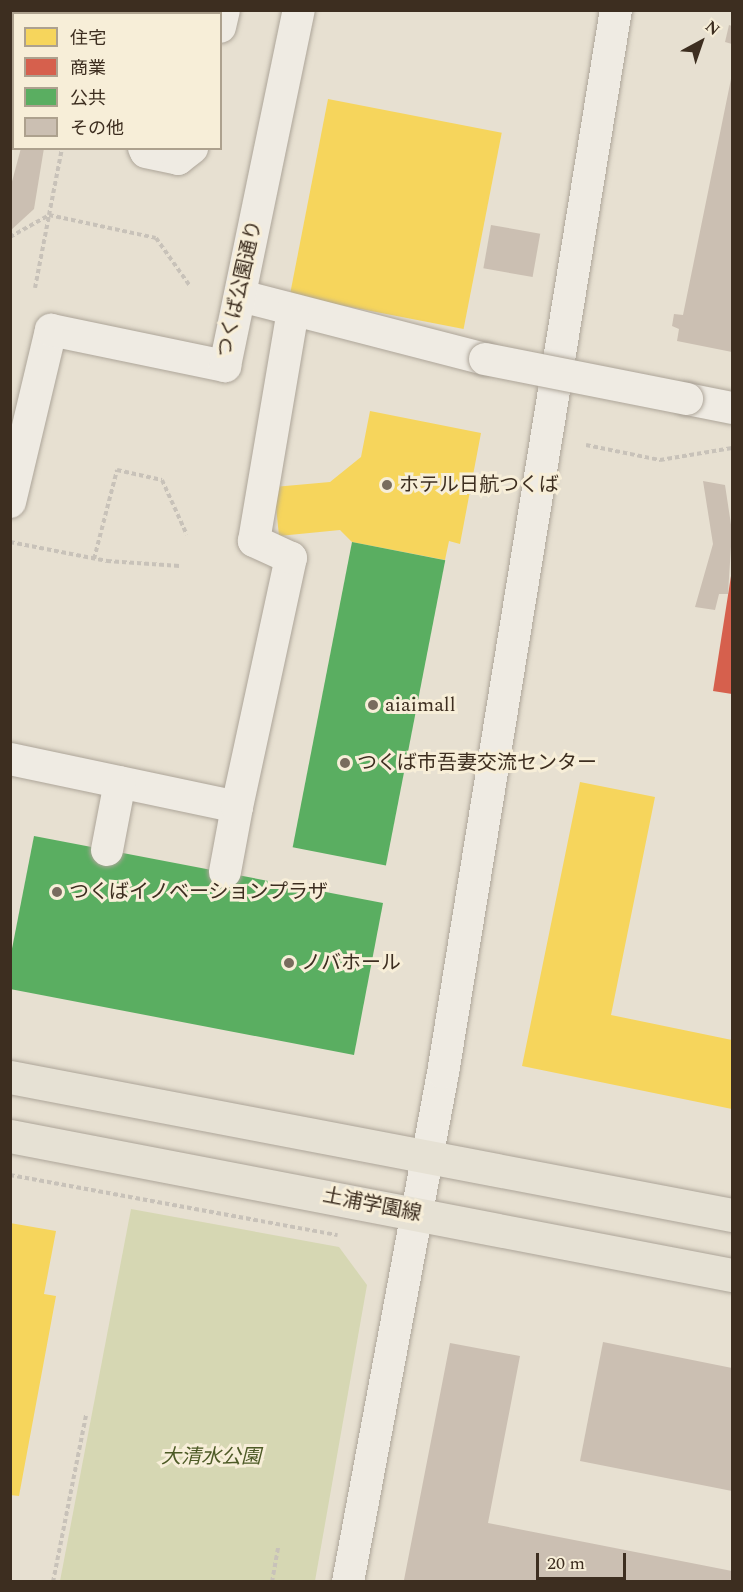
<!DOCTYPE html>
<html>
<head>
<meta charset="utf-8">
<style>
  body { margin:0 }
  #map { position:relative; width:743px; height:1592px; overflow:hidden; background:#e7e0d1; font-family:Spectral,"Noto Sans JP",serif }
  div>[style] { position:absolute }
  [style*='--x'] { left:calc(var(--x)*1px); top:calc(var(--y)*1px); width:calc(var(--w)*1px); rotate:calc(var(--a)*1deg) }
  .green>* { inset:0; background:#d6d7b3 }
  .homes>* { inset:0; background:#f6d55c; transform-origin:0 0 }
  .shops>* { inset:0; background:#d6604d }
  .public>* { inset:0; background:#5aae61; transform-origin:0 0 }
  .building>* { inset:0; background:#cbbfb2; transform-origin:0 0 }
  .path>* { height:4px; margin-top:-2px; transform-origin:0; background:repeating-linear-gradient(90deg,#c8c2b9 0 4.5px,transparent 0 7.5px) }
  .roads { filter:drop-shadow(0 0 2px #ada599) drop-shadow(0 0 2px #ada599) }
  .minor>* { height:32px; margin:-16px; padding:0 16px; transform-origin:16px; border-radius:16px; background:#efebe3 }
  .major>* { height:33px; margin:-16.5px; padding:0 16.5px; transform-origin:16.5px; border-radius:16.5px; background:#e6e1d4 }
  .bridges { filter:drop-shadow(0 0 2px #ada599) drop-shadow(0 0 2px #ada599) }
  .minor-bridge>* { height:32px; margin:-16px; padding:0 16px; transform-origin:16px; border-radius:16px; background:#efebe3 }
  .dots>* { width:16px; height:16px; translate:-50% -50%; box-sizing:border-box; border:3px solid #f7eed8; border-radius:50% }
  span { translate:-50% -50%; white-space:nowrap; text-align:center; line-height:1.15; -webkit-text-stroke:6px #f7eed8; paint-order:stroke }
  .street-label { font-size:20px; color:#3d2e20 }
  .poi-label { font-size:20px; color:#3d2e20 }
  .left { translate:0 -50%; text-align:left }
  .park-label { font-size:20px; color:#4d5a26; font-style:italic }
  .frame { position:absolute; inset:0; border:12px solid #3d2e20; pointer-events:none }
  .legend { position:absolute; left:12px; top:12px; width:210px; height:138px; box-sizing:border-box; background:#f7eed8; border:2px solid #ada18e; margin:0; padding:8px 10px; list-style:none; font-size:18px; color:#3d2e20 }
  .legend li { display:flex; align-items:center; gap:12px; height:30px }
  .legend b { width:30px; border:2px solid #ada18e }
  .north { position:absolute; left:671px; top:12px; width:60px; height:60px; -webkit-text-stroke:4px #f7eed8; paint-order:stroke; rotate:40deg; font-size:16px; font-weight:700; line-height:24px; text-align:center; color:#3d2e20 }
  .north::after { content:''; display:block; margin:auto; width:21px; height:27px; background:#3d2e20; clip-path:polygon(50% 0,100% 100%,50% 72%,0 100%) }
  .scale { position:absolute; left:536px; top:1553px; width:90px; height:27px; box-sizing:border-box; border:3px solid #3d2e20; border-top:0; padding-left:8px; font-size:18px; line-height:21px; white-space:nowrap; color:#3d2e20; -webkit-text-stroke:4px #f7eed8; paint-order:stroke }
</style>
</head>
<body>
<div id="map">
  <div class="green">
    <i style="clip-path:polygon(131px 1209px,339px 1247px,367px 1285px,315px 1581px,60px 1581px)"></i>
  </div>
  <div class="homes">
    <i style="left:328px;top:99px;width:177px;height:200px;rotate:11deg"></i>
    <i style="clip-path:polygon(370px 411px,481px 433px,460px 544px,449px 541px,445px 560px,352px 542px,340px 530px,279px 536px,274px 487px,330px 482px,361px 457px)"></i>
    <i style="clip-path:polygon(580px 782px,655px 797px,611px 1015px,732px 1040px,732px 1109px,522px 1066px)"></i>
    <i style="clip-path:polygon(10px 1223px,56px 1231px,44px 1294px,56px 1296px,19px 1496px,10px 1495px)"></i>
  </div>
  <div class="shops">
    <i style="clip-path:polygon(731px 576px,732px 577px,732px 694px,713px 691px)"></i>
  </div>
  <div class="public">
    <i style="left:352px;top:542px;width:95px;height:311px;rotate:11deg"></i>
    <i style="clip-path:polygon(34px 836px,383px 903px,354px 1055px,10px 989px,10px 959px)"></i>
  </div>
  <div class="building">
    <i style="clip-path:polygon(729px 25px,732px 26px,732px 44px,725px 42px)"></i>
    <i style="clip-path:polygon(732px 74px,732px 352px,677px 341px,679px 329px,672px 326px,674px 314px,683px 315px)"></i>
    <i style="clip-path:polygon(21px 148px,44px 148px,34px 209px,10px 231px,10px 189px)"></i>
    <i style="left:491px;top:225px;width:50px;height:44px;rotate:10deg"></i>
    <i style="clip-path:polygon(703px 481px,725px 485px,732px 531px,728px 594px,719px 594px,715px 610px,695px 607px,713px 544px)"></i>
    <i style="clip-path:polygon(603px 1342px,732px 1368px,732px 1491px,580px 1461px)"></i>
    <i style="clip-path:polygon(450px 1343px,520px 1356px,488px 1523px,732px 1571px,732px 1582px,404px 1580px)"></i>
  </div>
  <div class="path">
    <i style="--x:89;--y:14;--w:4;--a:-90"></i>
    <i style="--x:10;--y:237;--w:45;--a:-29.4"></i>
    <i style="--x:49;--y:215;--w:68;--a:-79"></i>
    <i style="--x:35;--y:288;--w:74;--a:-79.1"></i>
    <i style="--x:49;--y:215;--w:109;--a:12.1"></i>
    <i style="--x:156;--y:238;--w:59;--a:54.7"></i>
    <i style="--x:586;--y:445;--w:76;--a:11.5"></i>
    <i style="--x:660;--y:460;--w:73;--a:-9.5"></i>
    <i style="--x:10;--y:542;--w:99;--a:11.1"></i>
    <i style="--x:107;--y:561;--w:73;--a:3.9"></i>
    <i style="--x:94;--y:559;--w:92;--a:-75.5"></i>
    <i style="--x:117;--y:470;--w:46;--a:12.5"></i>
    <i style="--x:162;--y:480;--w:60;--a:65.6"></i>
    <i style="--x:10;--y:1175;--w:333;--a:10.4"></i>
    <i style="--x:53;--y:1582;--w:170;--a:-78.8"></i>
    <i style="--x:272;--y:1582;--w:36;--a:-80"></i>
  </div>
  <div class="roads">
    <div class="minor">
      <i style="--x:25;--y:14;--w:4;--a:-90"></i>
      <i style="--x:163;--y:14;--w:4;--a:-90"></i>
      <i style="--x:220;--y:27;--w:17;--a:-77"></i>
      <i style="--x:10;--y:84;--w:16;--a:-75"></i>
      <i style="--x:144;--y:148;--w:4;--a:63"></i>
      <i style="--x:146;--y:152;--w:33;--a:12"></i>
      <i style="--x:178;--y:159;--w:18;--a:-38"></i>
      <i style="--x:241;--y:296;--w:252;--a:14.5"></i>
      <i style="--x:687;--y:399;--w:46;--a:11.3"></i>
      <i style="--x:10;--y:502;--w:177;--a:-76.6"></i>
      <i style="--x:51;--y:330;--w:178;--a:11.7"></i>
      <i style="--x:225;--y:366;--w:364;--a:-78.3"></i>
      <i style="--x:10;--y:759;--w:232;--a:11.9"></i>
      <i style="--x:237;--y:807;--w:66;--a:100.5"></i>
      <i style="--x:237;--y:807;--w:255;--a:-77.8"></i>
      <i style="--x:291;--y:558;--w:41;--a:-155.3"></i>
      <i style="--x:254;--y:541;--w:234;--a:-80.4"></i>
      <i style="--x:107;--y:850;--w:69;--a:-79.2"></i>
      <i style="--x:348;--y:1582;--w:518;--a:-79.43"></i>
      <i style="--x:443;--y:1073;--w:1077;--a:-80.76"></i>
    </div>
    <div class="major">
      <i style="--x:10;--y:1077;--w:735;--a:10.82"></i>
      <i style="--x:10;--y:1136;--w:735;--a:10.9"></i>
    </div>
  </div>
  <div class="bridges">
    <div class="minor-bridge">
      <i style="--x:485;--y:359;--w:206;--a:11.2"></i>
    </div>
  </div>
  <div class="dots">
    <i style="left:387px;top:485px;background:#786c5e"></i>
    <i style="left:373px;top:705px;background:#786c5e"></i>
    <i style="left:345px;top:763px;background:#786c5e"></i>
    <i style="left:57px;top:892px;background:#786c5e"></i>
    <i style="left:289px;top:963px;background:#786c5e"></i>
  </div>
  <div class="street-label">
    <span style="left:240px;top:289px;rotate:-77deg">つくば公園通り</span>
    <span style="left:372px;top:1205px;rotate:11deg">土浦学園線</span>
  </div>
  <div class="poi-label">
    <span class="left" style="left:399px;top:485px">ホテル日航つくば</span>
    <span class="left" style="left:385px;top:705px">aiaimall</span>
    <span class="left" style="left:357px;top:763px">つくば市吾妻交流センター</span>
    <span class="left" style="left:69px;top:892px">つくばイノベーションプラザ</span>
    <span class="left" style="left:301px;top:963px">ノバホール</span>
  </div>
  <div class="park-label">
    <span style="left:211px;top:1457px">大清水公園</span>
  </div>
  <div class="frame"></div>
  <ul class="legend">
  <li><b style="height:16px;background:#f6d55c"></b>住宅</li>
  <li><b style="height:16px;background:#d6604d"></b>商業</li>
  <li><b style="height:16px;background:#5aae61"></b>公共</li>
  <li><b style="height:16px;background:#cbbfb2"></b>その他</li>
  </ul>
  <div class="north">N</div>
  <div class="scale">20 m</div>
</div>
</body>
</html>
